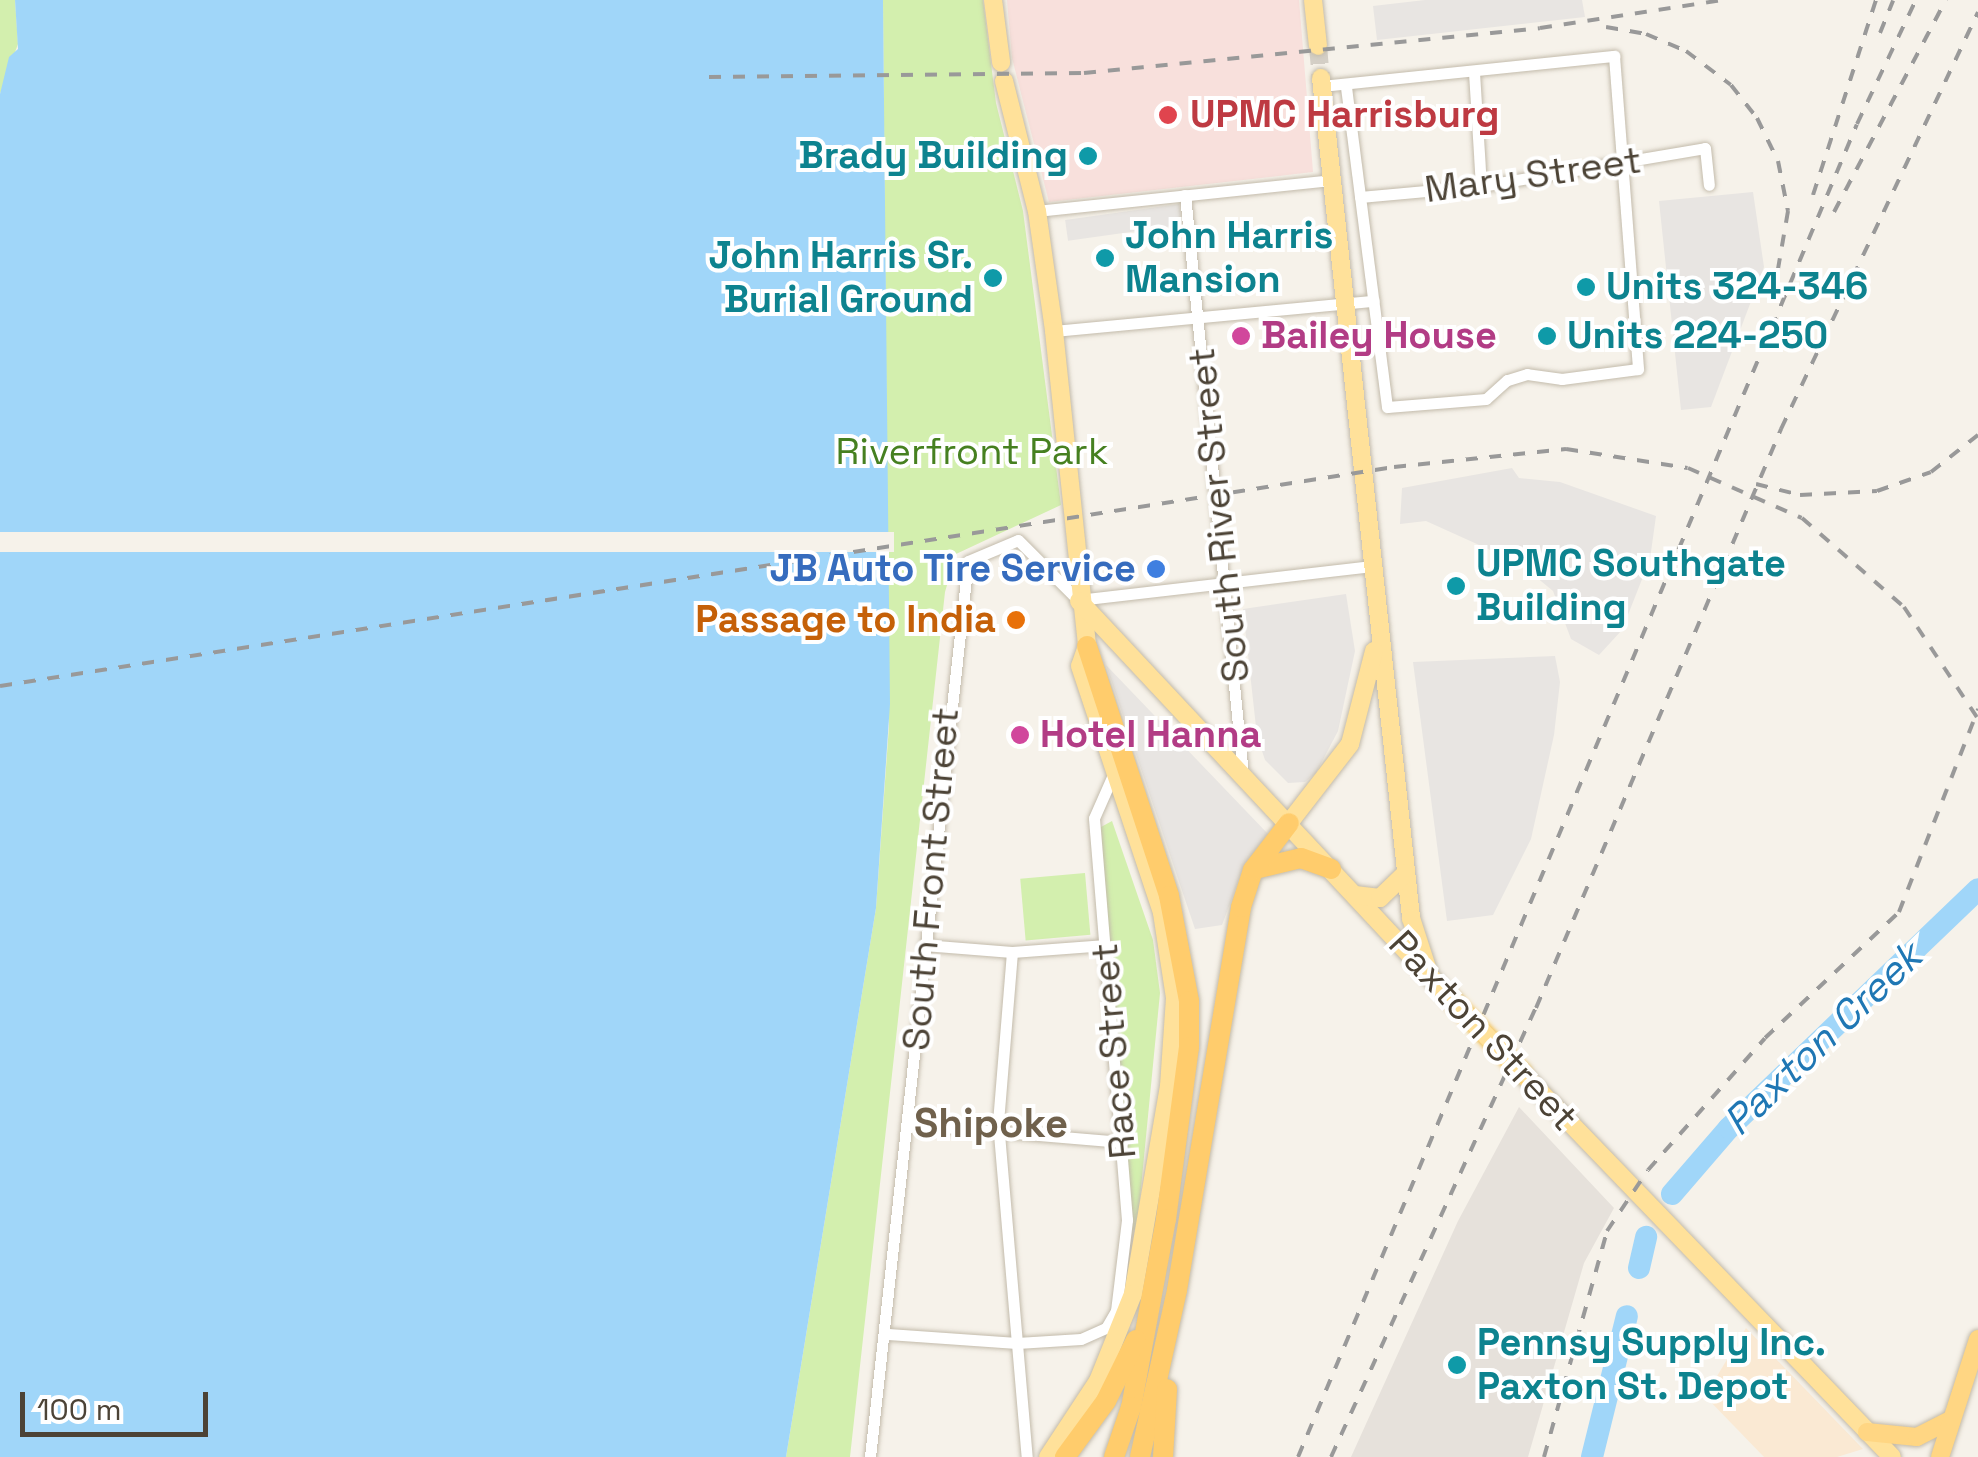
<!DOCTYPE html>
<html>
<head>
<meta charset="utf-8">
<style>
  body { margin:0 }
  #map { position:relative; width:1978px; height:1457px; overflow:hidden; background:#f6f2ea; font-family:"Space Grotesk",sans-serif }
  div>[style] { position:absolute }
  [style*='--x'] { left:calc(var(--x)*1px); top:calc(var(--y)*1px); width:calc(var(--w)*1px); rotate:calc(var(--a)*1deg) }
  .commercial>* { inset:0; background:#fae9d3 }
  .industrial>* { inset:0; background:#e6e1db }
  .medical>* { inset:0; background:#f8e0dc }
  .green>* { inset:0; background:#d3efae; transform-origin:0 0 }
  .parking>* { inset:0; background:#e8e5e2; transform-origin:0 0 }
  .water>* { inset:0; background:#a0d6f9 }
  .pier>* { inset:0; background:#f6f2ea; transform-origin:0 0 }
  .river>* { height:22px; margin:-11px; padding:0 11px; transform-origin:11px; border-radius:11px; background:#a0d6f9 }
  .primary-tunnel>* { height:18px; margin-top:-9px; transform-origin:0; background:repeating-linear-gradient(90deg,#d4cfc6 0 18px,transparent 0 27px) }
  .roads { filter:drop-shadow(0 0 2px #c3bbab) drop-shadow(0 0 2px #c3bbab) }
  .minor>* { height:11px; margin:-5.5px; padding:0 5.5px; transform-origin:5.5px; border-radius:5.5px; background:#fff }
  .primary>* { height:18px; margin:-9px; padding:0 9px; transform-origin:9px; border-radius:9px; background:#ffe19a }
  .trunk>* { height:18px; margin:-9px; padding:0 9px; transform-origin:9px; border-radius:9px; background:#ffd683 }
  .motorway>* { height:20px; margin:-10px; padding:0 10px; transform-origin:10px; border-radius:10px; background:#ffcc6c }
  .rail>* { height:4px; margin-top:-2px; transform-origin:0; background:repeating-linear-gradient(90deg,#999 0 12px,transparent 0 24px) }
  .bridges { filter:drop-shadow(0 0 2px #f2c35c) drop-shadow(0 0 2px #f2c35c) }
  .primary-bridge>* { height:18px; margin:-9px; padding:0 9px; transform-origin:9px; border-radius:9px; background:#ffe19a }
  .dots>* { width:28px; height:28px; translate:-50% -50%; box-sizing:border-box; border:5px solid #fff; border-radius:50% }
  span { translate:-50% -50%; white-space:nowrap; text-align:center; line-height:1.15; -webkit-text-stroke:8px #fff; paint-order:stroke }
  .health-label { font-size:38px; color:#be3a42; font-weight:700 }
  .left { translate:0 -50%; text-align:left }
  .culture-label { font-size:38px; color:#0d838f; font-weight:700 }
  .right { translate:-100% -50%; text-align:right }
  .street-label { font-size:38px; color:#4c4336 }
  .hotel-label { font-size:38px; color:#b23c85; font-weight:700 }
  .park-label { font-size:38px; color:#468020 }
  .shop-label { font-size:38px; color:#366cbe; font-weight:700 }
  .food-label { font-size:38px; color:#c56008; font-weight:700 }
  .water-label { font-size:40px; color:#1f77b4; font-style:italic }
  .neighbourhood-label { font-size:40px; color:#70614c; font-weight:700 }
  .scale { position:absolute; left:20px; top:1392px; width:188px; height:45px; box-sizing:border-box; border:5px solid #4c4336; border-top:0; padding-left:12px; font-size:30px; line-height:35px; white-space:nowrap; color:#4c4336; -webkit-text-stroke:8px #fff; paint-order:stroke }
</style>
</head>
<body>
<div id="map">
  <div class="commercial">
    <i style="clip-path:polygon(1746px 1328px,1863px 1449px,1837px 1457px,1764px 1457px,1705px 1396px)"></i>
  </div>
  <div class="industrial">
    <i style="clip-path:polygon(1519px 1107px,1614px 1208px,1584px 1263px,1528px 1457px,1351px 1457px,1458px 1221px)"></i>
  </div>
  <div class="medical">
    <i style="clip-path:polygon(1007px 0,1299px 0,1313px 172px,1049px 202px,1012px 58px)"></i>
  </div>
  <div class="green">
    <i style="clip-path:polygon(0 0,15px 0,18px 44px,0 94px)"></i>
    <i style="clip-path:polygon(883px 0,983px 0,996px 103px,1023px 211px,1061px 505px,956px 554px,945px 592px,850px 1457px,786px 1457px,876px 908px,889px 726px)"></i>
    <i style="clip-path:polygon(1112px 821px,1153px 940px,1160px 993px,1137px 1229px,1130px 1231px,1101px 827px)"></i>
    <i style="left:1085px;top:873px;width:62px;height:65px;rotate:85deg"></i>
  </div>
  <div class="parking">
    <i style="clip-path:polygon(1425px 0,1582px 0,1585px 17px,1377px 40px,1373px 6px)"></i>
    <i style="clip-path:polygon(1753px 192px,1764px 267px,1711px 407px,1681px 410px,1659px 201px)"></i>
    <i style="left:1179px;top:204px;width:21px;height:115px;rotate:82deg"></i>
    <i style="clip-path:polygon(1512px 468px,1519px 478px,1560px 482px,1656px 516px,1650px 559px,1622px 630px,1599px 655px,1571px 639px,1553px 591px,1519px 563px,1426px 521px,1400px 524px,1402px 488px)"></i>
    <i style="clip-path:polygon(1346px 594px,1355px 651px,1338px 731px,1316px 773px,1305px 782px,1288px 783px,1265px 760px,1257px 736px,1243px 609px)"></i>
    <i style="clip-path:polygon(1555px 656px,1560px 682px,1554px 735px,1531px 839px,1493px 915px,1447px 921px,1413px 662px)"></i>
    <i style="clip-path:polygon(1106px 665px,1269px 835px,1244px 866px,1222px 925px,1195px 929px)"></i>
  </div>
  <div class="water">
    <i style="clip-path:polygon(15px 0,883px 0,890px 704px,876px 908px,786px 1457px,0 1457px,0 94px,9px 57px,18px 49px)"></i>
  </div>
  <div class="pier">
    <i style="left:894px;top:532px;width:20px;height:905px;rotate:90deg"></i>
  </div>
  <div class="river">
    <i style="--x:1672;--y:1194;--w:87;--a:-49.2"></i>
    <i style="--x:1729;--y:1128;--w:345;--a:-43.8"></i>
    <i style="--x:1639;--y:1268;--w:32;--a:-77"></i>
    <i style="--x:1592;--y:1457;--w:145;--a:-76.1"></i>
  </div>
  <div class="primary-tunnel">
    <i style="--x:1318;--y:46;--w:32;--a:85"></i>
  </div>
  <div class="roads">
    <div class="minor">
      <i style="--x:1474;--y:72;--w:114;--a:86.5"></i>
      <i style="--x:1322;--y:86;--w:294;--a:-5.9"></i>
      <i style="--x:1614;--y:56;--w:314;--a:85.6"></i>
      <i style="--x:1638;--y:369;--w:77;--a:172.5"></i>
      <i style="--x:1562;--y:379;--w:35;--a:-172"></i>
      <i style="--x:1527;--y:374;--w:21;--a:163"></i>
      <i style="--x:1507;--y:380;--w:28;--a:138"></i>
      <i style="--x:1486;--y:399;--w:99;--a:175.4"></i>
      <i style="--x:1387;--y:407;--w:325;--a:-97.3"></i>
      <i style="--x:1185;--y:195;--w:583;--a:84.29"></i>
      <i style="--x:1360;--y:197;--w:121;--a:-5.2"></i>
      <i style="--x:1481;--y:186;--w:227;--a:-9.6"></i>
      <i style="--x:1705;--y:148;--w:37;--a:84"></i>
      <i style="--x:1037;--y:211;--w:297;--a:-6"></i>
      <i style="--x:1054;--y:331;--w:321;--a:-5.4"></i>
      <i style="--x:924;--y:945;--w:88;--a:4.5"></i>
      <i style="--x:1012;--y:952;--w:94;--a:-4.3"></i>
      <i style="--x:1012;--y:952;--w:171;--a:94.7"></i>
      <i style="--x:998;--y:1122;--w:336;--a:85.1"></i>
      <i style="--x:908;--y:1124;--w:215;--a:4.8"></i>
      <i style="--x:888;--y:1334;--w:129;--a:4"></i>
      <i style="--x:1017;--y:1343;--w:64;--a:-3.6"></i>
      <i style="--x:1081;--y:1339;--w:27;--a:-24"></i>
      <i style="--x:1106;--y:1328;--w:20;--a:-60"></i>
      <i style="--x:1116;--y:1311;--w:92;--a:-83.1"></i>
      <i style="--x:1127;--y:1220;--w:403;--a:-94.7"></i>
      <i style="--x:1094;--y:818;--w:47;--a:-66.2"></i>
      <i style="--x:870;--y:1457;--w:901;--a:-83.76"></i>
      <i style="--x:968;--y:561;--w:54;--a:-22.8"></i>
      <i style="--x:1018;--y:540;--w:85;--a:45"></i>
      <i style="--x:1078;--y:600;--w:296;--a:-6.6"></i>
    </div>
    <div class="primary">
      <i style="--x:993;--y:0;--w:63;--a:82.6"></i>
      <i style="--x:1313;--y:0;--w:46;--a:83.8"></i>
      <i style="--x:1321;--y:78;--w:845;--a:83.88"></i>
      <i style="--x:1411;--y:918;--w:62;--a:72.1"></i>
      <i style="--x:1004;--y:81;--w:134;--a:75.8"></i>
      <i style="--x:1037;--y:211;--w:121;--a:81.9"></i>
      <i style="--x:1054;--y:331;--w:317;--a:84"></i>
      <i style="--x:1087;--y:646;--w:21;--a:109"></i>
      <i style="--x:1080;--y:666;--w:260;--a:71.6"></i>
      <i style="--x:1162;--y:913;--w:86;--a:81.3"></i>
      <i style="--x:1175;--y:998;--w:88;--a:93.9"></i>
      <i style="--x:1169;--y:1086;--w:211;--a:99.8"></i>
      <i style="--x:1133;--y:1294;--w:94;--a:111.9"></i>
      <i style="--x:1098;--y:1381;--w:91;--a:123.3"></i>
      <i style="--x:1079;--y:601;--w:549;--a:46.92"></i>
      <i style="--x:1289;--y:823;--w:100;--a:-52.3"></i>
      <i style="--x:1350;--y:744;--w:96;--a:-75.5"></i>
      <i style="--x:1355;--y:895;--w:25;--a:7"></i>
      <i style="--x:1380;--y:898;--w:36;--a:-44"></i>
      <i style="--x:1522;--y:1073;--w:533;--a:46.06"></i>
    </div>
    <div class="trunk">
      <i style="--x:1867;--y:1432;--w:50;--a:5.7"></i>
      <i style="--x:1917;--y:1437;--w:39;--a:-27"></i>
      <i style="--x:1940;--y:1457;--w:124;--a:-72.1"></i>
    </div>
    <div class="motorway">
      <i style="--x:1087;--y:646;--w:263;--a:71.8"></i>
      <i style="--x:1169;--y:896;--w:107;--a:79.2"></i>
      <i style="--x:1189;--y:1001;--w:46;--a:90"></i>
      <i style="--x:1189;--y:1047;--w:174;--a:97.6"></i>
      <i style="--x:1166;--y:1219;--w:191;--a:100.5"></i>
      <i style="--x:1131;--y:1407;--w:53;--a:108.8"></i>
      <i style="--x:1255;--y:869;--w:47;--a:-13.4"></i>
      <i style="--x:1301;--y:858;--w:32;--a:20"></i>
      <i style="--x:1065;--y:1457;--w:69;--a:-53.8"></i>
      <i style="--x:1106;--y:1401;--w:68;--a:-63.8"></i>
      <i style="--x:1140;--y:1457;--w:171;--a:-77.5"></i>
      <i style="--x:1177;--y:1290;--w:388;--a:-80.5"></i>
      <i style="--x:1241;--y:907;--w:39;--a:-72"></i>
      <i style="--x:1253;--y:870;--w:59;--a:-52.5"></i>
      <i style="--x:1163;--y:1457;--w:68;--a:-86.6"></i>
    </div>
  </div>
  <div class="rail">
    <i style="--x:1606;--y:27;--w:41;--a:9.9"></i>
    <i style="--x:1646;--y:34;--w:43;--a:23"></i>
    <i style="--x:1686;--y:51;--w:56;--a:37.1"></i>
    <i style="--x:1731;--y:85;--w:42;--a:51.8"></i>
    <i style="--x:1757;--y:118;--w:48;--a:64"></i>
    <i style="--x:1778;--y:161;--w:51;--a:78.7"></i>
    <i style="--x:1788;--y:211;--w:82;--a:99.8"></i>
    <i style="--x:1880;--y:33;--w:35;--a:-68"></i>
    <i style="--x:709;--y:77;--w:375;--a:-0.6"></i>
    <i style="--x:1084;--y:73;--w:458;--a:-5.6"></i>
    <i style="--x:1540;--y:28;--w:186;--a:-8.7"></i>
    <i style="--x:1813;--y:195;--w:205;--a:-72.1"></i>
    <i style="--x:1834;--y:212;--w:240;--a:-62.2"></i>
    <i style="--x:1756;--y:484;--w:45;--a:14"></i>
    <i style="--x:1800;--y:495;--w:77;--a:-3"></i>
    <i style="--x:1877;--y:491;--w:57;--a:-19.4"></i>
    <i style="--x:1931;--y:472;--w:60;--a:-38.2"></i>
    <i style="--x:0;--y:686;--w:1411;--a:-8.93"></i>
    <i style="--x:1394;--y:467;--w:173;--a:-6"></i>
    <i style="--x:1566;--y:449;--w:123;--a:8.9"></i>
    <i style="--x:1688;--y:468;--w:124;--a:23.7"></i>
    <i style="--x:1802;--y:518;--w:135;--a:41.1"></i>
    <i style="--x:1904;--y:607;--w:134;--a:56.5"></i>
    <i style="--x:1298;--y:1457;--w:1445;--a:-67.25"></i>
    <i style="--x:1857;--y:124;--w:137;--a:-64.6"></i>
    <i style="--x:1331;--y:1457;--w:494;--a:-65.5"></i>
    <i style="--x:1536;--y:1008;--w:629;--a:-67.06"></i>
    <i style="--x:1781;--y:429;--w:461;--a:-64.7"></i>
    <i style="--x:1544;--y:1457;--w:235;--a:-74.4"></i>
    <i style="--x:1607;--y:1231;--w:73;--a:-56.1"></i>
    <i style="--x:1648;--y:1170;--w:176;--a:-48.4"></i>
    <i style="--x:1765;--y:1038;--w:184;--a:-43.2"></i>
    <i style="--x:1899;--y:912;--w:218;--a:-68.7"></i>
  </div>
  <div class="bridges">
    <div class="primary-bridge">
      <i style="--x:1454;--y:1002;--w:98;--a:46.2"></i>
    </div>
  </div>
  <div class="dots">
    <i style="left:1168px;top:115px;background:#e0444e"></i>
    <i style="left:1088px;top:156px;background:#0f9aa8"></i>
    <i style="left:1105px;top:258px;background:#0f9aa8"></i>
    <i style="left:993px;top:278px;background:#0f9aa8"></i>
    <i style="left:1586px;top:287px;background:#0f9aa8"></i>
    <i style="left:1241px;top:336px;background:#d1479c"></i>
    <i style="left:1547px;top:336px;background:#0f9aa8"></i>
    <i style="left:1156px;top:569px;background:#3f7fe0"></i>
    <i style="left:1456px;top:586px;background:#0f9aa8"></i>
    <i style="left:1016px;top:620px;background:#e8710a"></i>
    <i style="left:1020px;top:735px;background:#d1479c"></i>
    <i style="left:1457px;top:1365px;background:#0f9aa8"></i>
  </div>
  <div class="health-label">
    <span class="left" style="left:1190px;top:115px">UPMC Harrisburg</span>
  </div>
  <div class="culture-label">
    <span class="right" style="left:1068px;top:156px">Brady Building</span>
    <span class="left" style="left:1125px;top:258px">John Harris<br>Mansion</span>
    <span class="right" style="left:973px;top:278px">John Harris Sr.<br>Burial Ground</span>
    <span class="left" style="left:1606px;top:287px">Units 324-346</span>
    <span class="left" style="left:1567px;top:336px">Units 224-250</span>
    <span class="left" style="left:1476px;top:586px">UPMC Southgate<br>Building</span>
    <span class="left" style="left:1477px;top:1365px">Pennsy Supply Inc.<br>Paxton St. Depot</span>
  </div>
  <div class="street-label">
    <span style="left:1533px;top:175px;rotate:-8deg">Mary Street</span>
    <span style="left:1219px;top:515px;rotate:-96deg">South River Street</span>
    <span style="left:931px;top:879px;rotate:-85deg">South Front Street</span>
    <span style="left:1483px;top:1031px;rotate:47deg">Paxton Street</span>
    <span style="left:1114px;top:1051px;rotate:-95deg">Race Street</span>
  </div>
  <div class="hotel-label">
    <span class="left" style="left:1261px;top:336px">Bailey House</span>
    <span class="left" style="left:1040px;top:735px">Hotel Hanna</span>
  </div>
  <div class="park-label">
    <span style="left:972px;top:452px">Riverfront Park</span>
  </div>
  <div class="shop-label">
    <span class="right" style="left:1136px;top:569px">JB Auto Tire Service</span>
  </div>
  <div class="food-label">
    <span class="right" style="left:996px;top:620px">Passage to India</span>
  </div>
  <div class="water-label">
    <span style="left:1823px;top:1039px;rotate:-44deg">Paxton Creek</span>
  </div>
  <div class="neighbourhood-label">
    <span style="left:991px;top:1124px">Shipoke</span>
  </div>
  <div class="scale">100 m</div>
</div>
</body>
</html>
